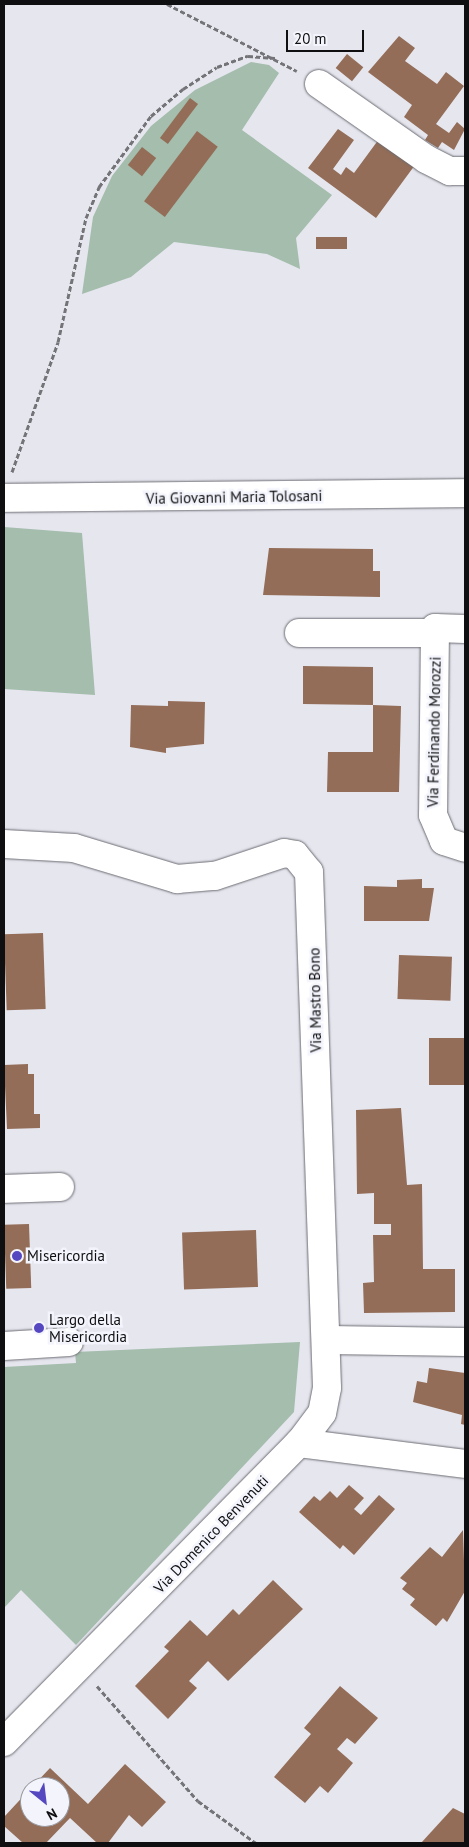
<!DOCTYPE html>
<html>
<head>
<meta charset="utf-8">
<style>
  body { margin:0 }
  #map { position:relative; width:469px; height:1847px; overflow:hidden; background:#e6e6ef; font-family:"PT Sans",sans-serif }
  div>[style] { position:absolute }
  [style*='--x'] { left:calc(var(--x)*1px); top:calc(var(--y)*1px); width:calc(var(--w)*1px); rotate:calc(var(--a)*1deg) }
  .green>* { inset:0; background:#a4bdac }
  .building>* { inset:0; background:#936d57; transform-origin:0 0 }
  .path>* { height:3px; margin-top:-1.5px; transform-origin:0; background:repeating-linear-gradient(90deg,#737378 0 5px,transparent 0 7.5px) }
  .roads { filter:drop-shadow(0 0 1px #6c6c73) drop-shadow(0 0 1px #6c6c73) }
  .minor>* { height:28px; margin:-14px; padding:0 14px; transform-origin:14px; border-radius:14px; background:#fff }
  .dots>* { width:14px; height:14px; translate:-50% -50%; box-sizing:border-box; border:2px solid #f3f4fc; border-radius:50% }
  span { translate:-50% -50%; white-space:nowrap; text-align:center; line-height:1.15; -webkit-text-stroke:5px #f3f4fc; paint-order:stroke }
  .street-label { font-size:15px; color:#0f0f11 }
  .poi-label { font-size:15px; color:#0f0f11 }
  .left { translate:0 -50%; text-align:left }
  .frame { position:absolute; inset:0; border:5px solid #0f0f11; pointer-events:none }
  .north { position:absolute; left:20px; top:1777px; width:50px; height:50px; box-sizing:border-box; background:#f3f4fc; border:1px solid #98989e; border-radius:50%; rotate:151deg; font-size:14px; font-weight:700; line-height:20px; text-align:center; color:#0f0f11 }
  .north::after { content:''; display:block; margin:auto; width:18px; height:22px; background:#5547bf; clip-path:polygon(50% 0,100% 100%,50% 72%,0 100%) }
  .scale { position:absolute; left:286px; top:30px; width:78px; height:22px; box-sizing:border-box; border:2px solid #0f0f11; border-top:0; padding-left:6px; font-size:15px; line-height:18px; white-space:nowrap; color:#0f0f11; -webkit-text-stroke:4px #f3f4fc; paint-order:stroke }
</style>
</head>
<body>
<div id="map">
  <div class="green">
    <i style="clip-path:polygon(251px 62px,269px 65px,279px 73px,242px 130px,332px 195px,296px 238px,300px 269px,267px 254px,174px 242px,131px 277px,82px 294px,93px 217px,112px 176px,151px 126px,195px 90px)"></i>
    <i style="clip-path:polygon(4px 527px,82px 533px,95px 695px,4px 689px)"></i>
    <i style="clip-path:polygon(300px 1342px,294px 1412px,76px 1645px,21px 1590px,4px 1608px,4px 1367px,76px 1363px,75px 1352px)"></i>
  </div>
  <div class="building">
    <i style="clip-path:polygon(399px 36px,415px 48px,405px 61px,437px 84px,446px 72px,464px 86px,436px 124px,449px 133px,457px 122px,465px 129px,454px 150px,442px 142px,438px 148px,425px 140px,428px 135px,404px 117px,412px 105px,368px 72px)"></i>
    <i style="left:347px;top:54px;width:21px;height:18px;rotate:39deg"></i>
    <i style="left:190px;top:98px;width:10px;height:50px;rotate:37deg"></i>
    <i style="clip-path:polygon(338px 129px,354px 140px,333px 169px,341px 175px,346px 167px,354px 173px,379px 139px,415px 165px,376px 218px,308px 168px)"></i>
    <i style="left:197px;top:131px;width:26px;height:88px;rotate:37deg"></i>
    <i style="left:142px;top:147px;width:18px;height:23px;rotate:38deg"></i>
    <i style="left:316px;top:237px;width:31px;height:12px"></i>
    <i style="clip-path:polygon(269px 548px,373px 549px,373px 571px,380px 571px,380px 597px,263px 595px)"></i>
    <i style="clip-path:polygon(303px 666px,373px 667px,373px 705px,401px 706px,399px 792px,327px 792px,328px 752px,373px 752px,373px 705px,303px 704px)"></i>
    <i style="clip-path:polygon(168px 701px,205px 702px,204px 744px,166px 748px,166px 753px,130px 747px,131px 705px,168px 706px)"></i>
    <i style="clip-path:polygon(422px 879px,422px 888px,434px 888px,429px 921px,364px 921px,364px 886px,397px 887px,397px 880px)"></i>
    <i style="left:43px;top:933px;width:76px;height:39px;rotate:88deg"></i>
    <i style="left:399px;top:955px;width:53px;height:44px;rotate:2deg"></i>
    <i style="left:465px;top:1038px;width:47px;height:36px;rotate:90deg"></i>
    <i style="clip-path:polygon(28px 1064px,28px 1074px,34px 1074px,34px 1114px,40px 1114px,40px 1128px,7px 1129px,4px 1065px)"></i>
    <i style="clip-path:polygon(401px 1108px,407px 1185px,422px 1184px,423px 1269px,455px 1269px,455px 1312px,364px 1313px,363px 1283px,374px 1282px,373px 1235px,391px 1235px,391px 1224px,374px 1224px,374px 1193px,357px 1194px,356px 1110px)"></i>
    <i style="left:29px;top:1224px;width:64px;height:25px;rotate:88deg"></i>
    <i style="left:256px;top:1230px;width:57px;height:74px;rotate:88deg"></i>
    <i style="clip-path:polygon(429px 1368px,465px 1373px,465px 1425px,461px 1424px,462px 1415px,413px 1402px,417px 1381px,427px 1383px)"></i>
    <i style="clip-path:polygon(349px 1485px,364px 1498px,354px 1509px,361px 1515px,379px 1495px,395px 1509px,354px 1555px,343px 1545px,340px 1549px,299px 1512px,314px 1496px,320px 1501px,330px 1491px,337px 1498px)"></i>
    <i style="clip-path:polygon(463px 1530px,465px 1591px,447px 1622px,443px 1618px,436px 1626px,410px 1605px,415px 1599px,402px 1589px,407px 1583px,400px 1578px,430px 1547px,442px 1557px)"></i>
    <i style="clip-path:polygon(273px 1580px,303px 1609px,228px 1681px,208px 1661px,189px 1681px,197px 1688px,168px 1719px,135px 1686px,169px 1651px,164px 1647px,190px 1620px,207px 1636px,233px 1609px,239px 1615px)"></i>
    <i style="clip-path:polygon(340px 1686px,378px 1718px,355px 1744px,347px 1738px,337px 1749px,353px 1763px,328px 1793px,320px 1786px,305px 1803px,274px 1777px,311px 1734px,304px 1728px)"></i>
    <i style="clip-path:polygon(125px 1764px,166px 1802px,142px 1827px,129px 1815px,108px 1843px,97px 1843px,70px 1818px,46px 1843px,23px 1843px,4px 1826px,4px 1817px,30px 1789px,30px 1817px,60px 1817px,60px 1787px,32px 1787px,50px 1768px,88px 1804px)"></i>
    <i style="clip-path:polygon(453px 1808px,465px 1814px,465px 1843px,421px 1843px)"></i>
  </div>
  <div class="path">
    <i style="--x:167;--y:4;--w:146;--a:27.3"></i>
    <i style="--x:12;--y:472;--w:138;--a:-70.5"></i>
    <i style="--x:58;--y:342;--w:127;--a:-77.3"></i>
    <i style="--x:86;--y:218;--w:34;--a:-67"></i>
    <i style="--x:99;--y:187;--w:88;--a:-53.8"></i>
    <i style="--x:151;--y:116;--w:42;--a:-40.2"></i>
    <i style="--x:183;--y:89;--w:40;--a:-32.9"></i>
    <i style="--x:217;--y:67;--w:33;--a:-20"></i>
    <i style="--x:248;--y:56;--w:27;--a:4"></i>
    <i style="--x:97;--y:1686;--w:153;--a:48.7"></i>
    <i style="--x:198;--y:1801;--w:72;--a:35.9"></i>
  </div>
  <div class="roads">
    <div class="minor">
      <i style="--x:319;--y:84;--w:131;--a:35"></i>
      <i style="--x:426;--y:159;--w:27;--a:27"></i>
      <i style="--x:450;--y:171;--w:15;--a:0"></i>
      <i style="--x:4;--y:498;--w:461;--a:-0.6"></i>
      <i style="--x:465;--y:629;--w:30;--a:-178"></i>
      <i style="--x:435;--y:628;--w:187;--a:90.6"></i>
      <i style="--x:433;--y:815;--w:28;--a:67"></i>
      <i style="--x:444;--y:841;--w:22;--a:18"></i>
      <i style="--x:299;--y:633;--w:136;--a:0"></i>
      <i style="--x:4;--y:844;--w:70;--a:3.3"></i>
      <i style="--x:74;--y:848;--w:108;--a:16.8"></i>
      <i style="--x:177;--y:879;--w:38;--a:-5"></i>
      <i style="--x:215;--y:876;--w:73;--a:-18.4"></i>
      <i style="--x:284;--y:853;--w:11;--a:10"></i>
      <i style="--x:295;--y:855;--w:22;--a:51"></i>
      <i style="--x:309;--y:872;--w:516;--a:88"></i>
      <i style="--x:327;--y:1388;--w:25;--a:101"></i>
      <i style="--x:322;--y:1413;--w:38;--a:127"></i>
      <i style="--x:4;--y:1189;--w:56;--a:-2"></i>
      <i style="--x:328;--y:1340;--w:137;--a:0.8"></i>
      <i style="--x:4;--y:1346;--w:65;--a:-3.5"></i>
      <i style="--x:4;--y:1742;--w:420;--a:-45.4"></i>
      <i style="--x:299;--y:1443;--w:167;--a:7.2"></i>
    </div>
  </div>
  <div class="dots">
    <i style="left:17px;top:1256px;background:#5547bf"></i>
    <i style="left:39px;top:1328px;background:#5547bf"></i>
  </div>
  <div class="street-label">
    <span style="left:234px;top:497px;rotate:-1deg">Via Giovanni Maria Tolosani</span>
    <span style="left:434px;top:732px;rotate:-89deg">Via Ferdinando Morozzi</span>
    <span style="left:315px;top:1000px;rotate:-91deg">Via Mastro Bono</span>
    <span style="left:211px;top:1534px;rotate:-46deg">Via Domenico Benvenuti</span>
  </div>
  <div class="poi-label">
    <span class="left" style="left:27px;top:1256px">Misericordia</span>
    <span class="left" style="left:49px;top:1328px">Largo della<br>Misericordia</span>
  </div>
  <div class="frame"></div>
  <div class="north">N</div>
  <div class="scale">20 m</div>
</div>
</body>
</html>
